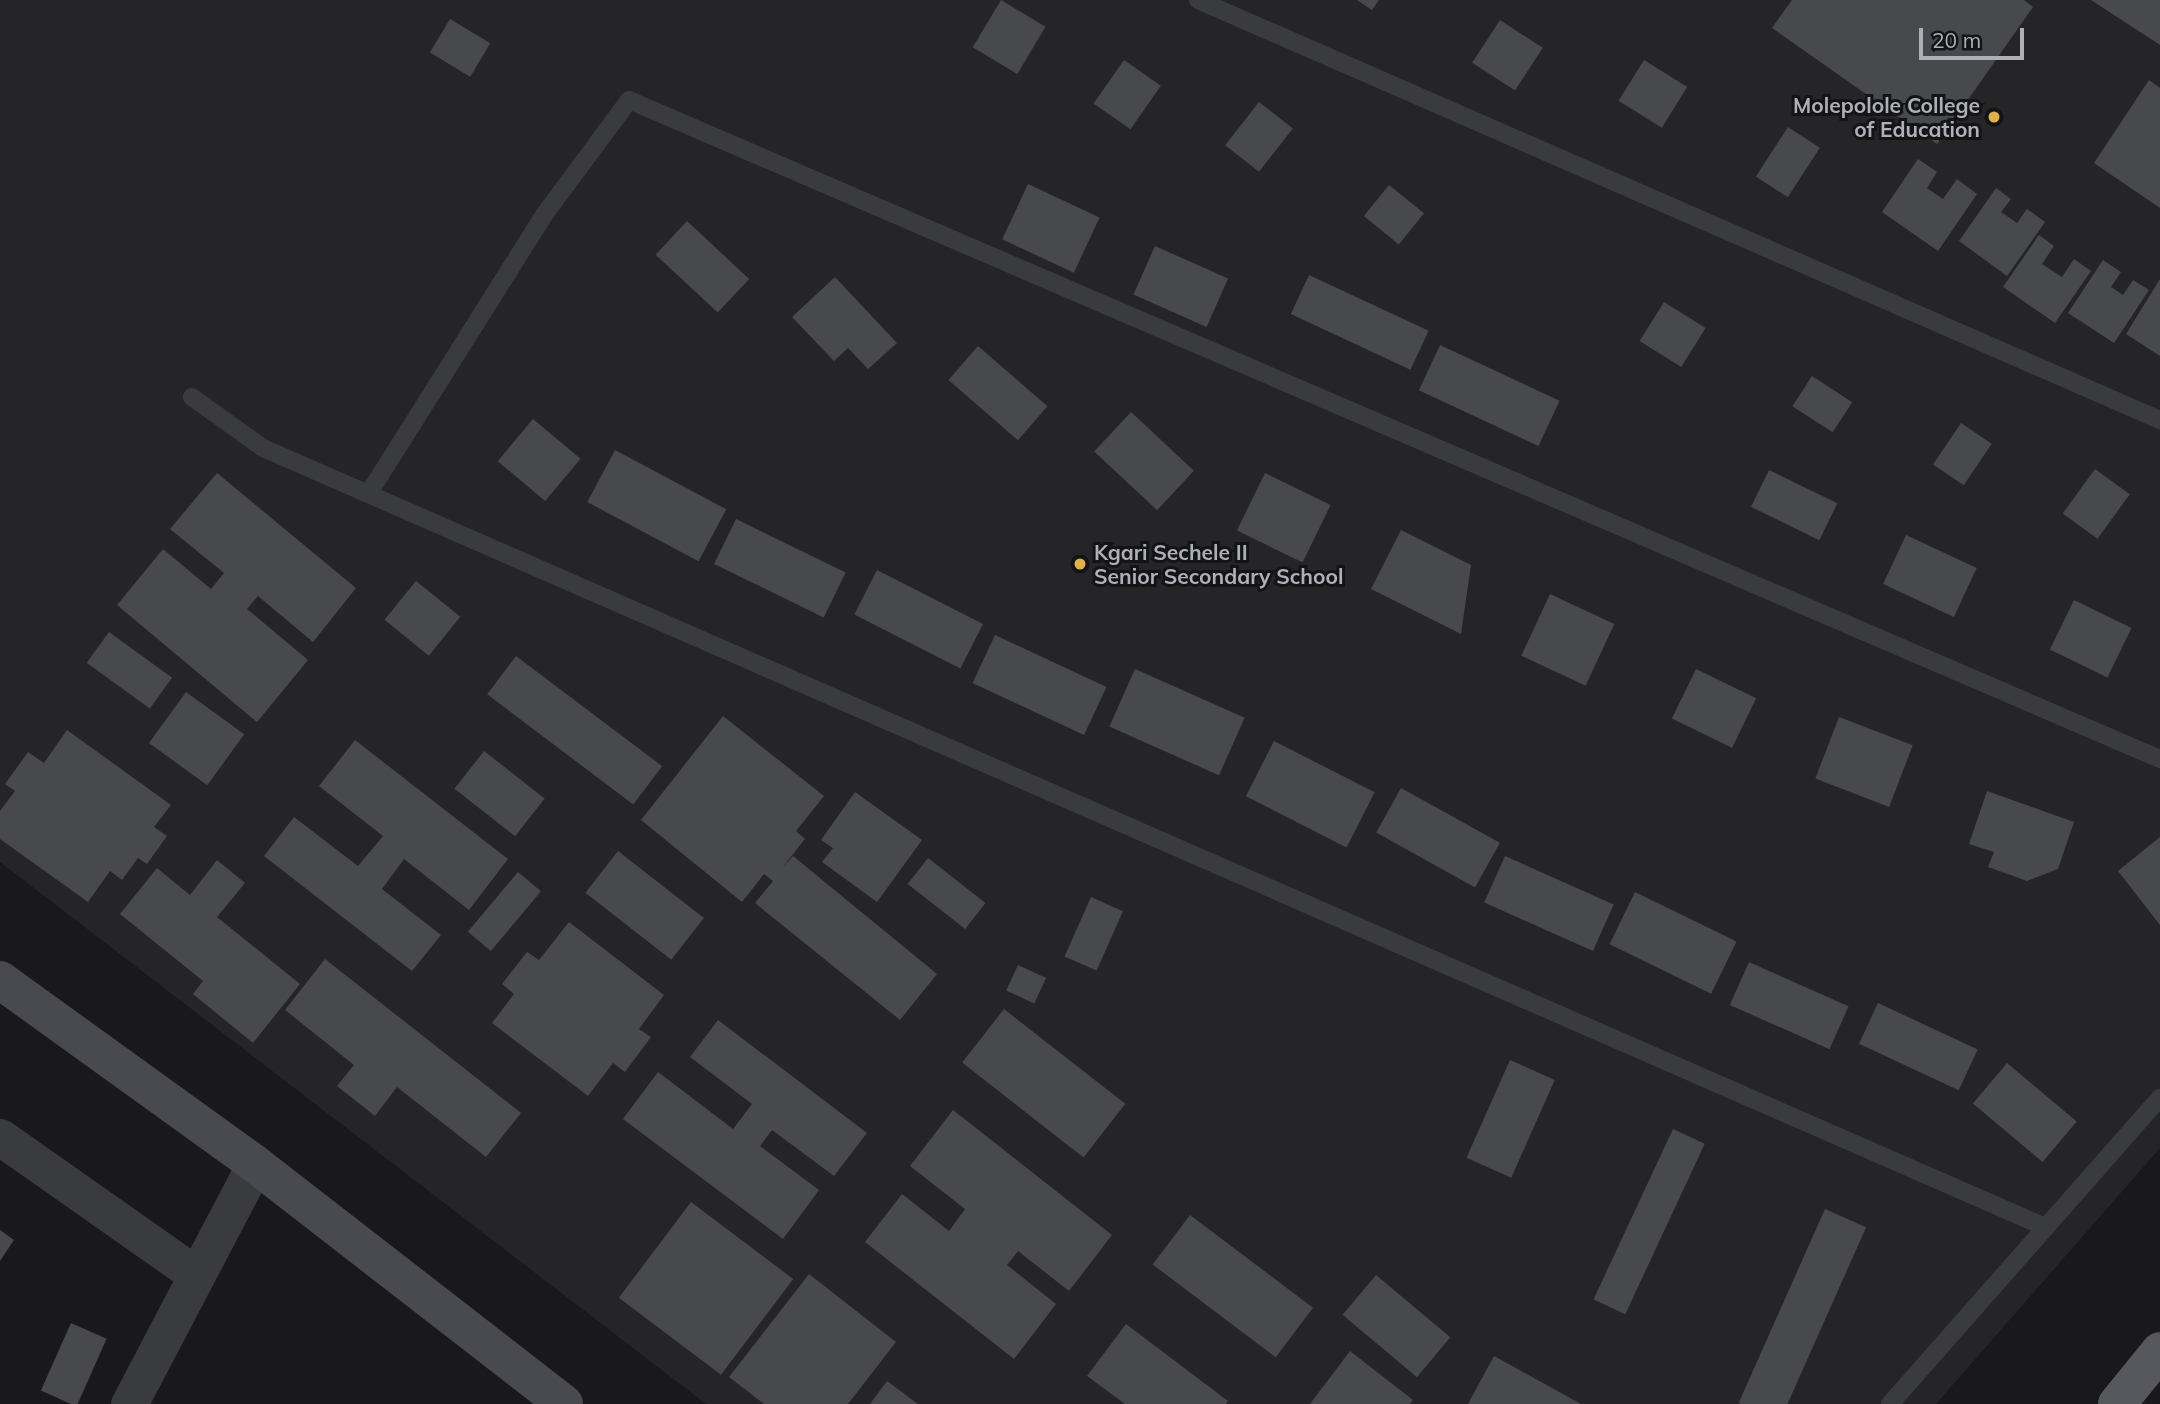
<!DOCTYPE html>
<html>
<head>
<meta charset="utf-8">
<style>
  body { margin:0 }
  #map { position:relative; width:2160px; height:1404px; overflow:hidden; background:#19191b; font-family:Mulish,sans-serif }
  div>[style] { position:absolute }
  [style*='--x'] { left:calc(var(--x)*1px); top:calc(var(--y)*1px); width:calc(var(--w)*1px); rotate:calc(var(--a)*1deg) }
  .built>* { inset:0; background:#252528 }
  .building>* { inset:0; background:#48494d; transform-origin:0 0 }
  .lane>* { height:18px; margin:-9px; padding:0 9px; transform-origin:9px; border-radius:9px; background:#3a3b3f }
  .street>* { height:37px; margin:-18.5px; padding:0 18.5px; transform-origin:18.5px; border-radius:18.5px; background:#3a3b3f }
  .secondary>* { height:38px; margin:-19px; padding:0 19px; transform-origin:19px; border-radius:19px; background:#484a4f }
  .primary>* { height:38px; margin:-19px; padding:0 19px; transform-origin:19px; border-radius:19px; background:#57585e }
  .dots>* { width:19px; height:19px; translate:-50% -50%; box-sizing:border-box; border:4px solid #141416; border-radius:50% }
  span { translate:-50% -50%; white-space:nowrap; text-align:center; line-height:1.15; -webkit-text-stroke:6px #141416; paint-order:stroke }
  .poi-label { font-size:21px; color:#adb0b9; font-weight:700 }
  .right { translate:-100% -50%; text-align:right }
  .left { translate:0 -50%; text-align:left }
  .scale { position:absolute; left:1919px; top:28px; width:105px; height:32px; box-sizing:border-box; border:4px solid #adb0b9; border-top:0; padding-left:9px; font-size:21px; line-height:24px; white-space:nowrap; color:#adb0b9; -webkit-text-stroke:5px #141416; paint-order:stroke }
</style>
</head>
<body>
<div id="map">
  <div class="built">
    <i style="clip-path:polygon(0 0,2160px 0,2160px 1148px,1936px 1404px,706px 1404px,0 862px)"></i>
  </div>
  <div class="building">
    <i style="left:1001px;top:0;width:52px;height:55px;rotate:31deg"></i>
    <i style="clip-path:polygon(1357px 0,1379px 0,1372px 10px)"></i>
    <i style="clip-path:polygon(1792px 0,2024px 0,2033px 7px,1937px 144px,1772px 28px)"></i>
    <i style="clip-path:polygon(2091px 0,2160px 0,2160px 45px)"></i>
    <i style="left:450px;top:19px;width:47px;height:39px;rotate:31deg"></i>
    <i style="left:1500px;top:20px;width:51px;height:51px;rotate:33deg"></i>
    <i style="left:1124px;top:60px;width:45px;height:53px;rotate:35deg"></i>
    <i style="left:1644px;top:60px;width:51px;height:48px;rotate:32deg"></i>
    <i style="clip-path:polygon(2149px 80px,2160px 88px,2160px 208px,2094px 163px)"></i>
    <i style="left:1259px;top:102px;width:43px;height:55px;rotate:38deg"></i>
    <i style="left:1788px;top:127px;width:38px;height:59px;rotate:33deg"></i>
    <i style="clip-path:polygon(1918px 159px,1937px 172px,1927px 188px,1943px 199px,1957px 179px,1977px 194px,1938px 251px,1882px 212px)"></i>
    <i style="left:1028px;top:184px;width:79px;height:61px;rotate:25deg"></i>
    <i style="left:1389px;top:185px;width:45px;height:40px;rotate:39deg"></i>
    <i style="clip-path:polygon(1996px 188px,2011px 199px,2001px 212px,2017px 223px,2027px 209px,2045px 222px,2007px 276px,1959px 241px)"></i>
    <i style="left:687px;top:221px;width:85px;height:46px;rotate:43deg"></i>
    <i style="clip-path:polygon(2039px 235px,2054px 246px,2042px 264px,2062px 277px,2074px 259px,2091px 271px,2055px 323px,2003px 287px)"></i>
    <i style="left:1155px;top:246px;width:80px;height:53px;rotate:24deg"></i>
    <i style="clip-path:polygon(2103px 260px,2121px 272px,2111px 287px,2123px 295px,2133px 280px,2149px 290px,2114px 343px,2068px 313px)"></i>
    <i style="left:1309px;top:275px;width:132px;height:43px;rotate:25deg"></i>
    <i style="clip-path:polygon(835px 277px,897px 343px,868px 369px,848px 348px,834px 361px,792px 317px)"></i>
    <i style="clip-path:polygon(2160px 279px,2160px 356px,2126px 334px)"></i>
    <i style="left:1664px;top:302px;width:49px;height:46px;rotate:32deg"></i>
    <i style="left:1440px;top:345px;width:132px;height:50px;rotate:25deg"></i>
    <i style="left:978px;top:346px;width:92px;height:45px;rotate:41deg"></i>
    <i style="left:1812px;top:376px;width:48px;height:36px;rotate:33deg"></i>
    <i style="left:1131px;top:412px;width:86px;height:54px;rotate:43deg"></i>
    <i style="left:533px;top:419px;width:62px;height:55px;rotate:40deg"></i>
    <i style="left:1961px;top:423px;width:37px;height:50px;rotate:34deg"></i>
    <i style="left:615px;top:450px;width:126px;height:59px;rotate:28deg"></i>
    <i style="left:2095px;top:469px;width:43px;height:55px;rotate:36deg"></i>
    <i style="left:1769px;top:470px;width:76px;height:41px;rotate:26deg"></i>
    <i style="clip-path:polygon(217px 473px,356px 588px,313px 642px,258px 596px,247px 609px,308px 660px,257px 722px,117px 605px,163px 549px,211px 589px,224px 573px,170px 529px)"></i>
    <i style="left:1265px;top:473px;width:73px;height:64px;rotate:26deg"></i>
    <i style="left:736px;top:519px;width:122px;height:50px;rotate:26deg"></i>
    <i style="clip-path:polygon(1401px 530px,1471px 565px,1461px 634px,1371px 589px)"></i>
    <i style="left:1906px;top:535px;width:78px;height:54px;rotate:25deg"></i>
    <i style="left:877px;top:570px;width:119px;height:50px;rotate:27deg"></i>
    <i style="left:416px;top:581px;width:57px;height:50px;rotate:39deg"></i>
    <i style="left:1550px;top:594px;width:71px;height:68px;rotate:25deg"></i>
    <i style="left:2074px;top:600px;width:64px;height:55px;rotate:26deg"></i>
    <i style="left:109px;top:632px;width:78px;height:38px;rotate:36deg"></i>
    <i style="left:995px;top:635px;width:123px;height:53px;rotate:25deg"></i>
    <i style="left:516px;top:656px;width:183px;height:48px;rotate:37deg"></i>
    <i style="left:1135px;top:669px;width:120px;height:63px;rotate:24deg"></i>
    <i style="left:1696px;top:669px;width:67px;height:55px;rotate:26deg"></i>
    <i style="left:186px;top:692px;width:72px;height:63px;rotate:36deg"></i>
    <i style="clip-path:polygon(723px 716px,824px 796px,796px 831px,805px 839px,782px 868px,793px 856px,937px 974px,900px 1020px,755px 903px,773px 881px,764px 874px,742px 902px,641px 820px)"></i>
    <i style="left:1839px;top:717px;width:79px;height:66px;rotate:21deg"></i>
    <i style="clip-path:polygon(67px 730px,171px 805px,154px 827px,167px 836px,147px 864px,138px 858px,122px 880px,110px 871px,88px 902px,0 839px,0 811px,15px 791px,5px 784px,28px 752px,44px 763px)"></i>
    <i style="clip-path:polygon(355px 740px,508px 859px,469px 910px,404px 859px,382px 889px,441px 935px,412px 971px,264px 856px,294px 817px,358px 866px,383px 836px,319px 786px)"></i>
    <i style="left:1274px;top:741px;width:113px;height:62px;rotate:27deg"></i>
    <i style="left:484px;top:751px;width:77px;height:48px;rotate:38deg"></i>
    <i style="left:1401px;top:788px;width:113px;height:51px;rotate:29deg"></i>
    <i style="clip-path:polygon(1987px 791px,2074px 822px,2058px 869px,2027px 881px,1988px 867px,1994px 852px,1969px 844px)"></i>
    <i style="clip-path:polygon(855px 792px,922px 840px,877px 902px,822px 862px,833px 848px,821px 840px)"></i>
    <i style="clip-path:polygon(2160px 837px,2160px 925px,2118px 871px)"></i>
    <i style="left:618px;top:851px;width:109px;height:53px;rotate:38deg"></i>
    <i style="left:1505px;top:856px;width:119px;height:51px;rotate:24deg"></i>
    <i style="left:928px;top:858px;width:73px;height:33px;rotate:38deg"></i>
    <i style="clip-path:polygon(217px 860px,245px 883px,217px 917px,300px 984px,253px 1043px,193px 994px,203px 981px,120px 914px,157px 868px,190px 895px)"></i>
    <i style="left:518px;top:872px;width:30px;height:78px;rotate:40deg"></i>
    <i style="left:1635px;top:892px;width:113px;height:58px;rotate:26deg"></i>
    <i style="left:1091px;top:897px;width:35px;height:65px;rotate:24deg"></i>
    <i style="clip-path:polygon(569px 922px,664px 995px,639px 1029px,651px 1037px,625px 1072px,613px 1063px,588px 1096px,492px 1023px,514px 994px,502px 984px,527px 952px,539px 960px)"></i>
    <i style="clip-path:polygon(325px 959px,521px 1113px,486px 1157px,397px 1087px,375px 1116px,337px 1086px,354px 1065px,285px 1010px)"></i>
    <i style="left:1749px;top:962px;width:109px;height:47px;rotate:24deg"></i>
    <i style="left:1018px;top:965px;width:31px;height:28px;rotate:25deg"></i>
    <i style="left:1878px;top:1003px;width:110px;height:45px;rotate:25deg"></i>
    <i style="left:1004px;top:1009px;width:154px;height:68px;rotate:38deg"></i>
    <i style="clip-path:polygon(718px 1020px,867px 1133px,834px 1176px,772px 1130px,760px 1146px,819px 1190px,783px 1239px,623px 1119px,658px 1072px,733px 1129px,752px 1104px,690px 1057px)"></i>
    <i style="left:1510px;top:1060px;width:49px;height:107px;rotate:24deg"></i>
    <i style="left:2007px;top:1063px;width:91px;height:53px;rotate:40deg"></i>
    <i style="clip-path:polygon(953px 1110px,1112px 1235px,1069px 1291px,1018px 1251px,1007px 1265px,1056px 1304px,1014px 1359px,865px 1242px,902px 1194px,949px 1231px,965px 1209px,910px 1166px)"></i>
    <i style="left:1673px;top:1129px;width:35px;height:188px;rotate:25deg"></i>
    <i style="left:691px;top:1202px;width:128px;height:120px;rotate:37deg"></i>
    <i style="left:1825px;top:1209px;width:45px;height:212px;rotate:24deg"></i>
    <i style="left:1190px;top:1215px;width:154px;height:62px;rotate:37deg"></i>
    <i style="clip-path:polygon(0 1230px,14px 1240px,0 1261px)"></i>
    <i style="clip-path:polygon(809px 1274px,896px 1342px,848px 1404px,764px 1404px,729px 1377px)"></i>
    <i style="left:1376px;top:1275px;width:97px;height:52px;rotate:40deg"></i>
    <i style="left:71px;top:1323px;width:39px;height:74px;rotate:24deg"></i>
    <i style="clip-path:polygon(1126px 1324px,1228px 1401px,1226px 1404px,1125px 1404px,1087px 1376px)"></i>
    <i style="clip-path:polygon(1350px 1351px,1413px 1400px,1410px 1404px,1310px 1404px)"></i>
    <i style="clip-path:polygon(1494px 1356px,1581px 1404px,1468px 1404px)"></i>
    <i style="clip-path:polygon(887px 1381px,918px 1404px,870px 1404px)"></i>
  </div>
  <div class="lane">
    <i style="--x:1198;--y:0;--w:1050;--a:23.59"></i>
    <i style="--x:192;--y:397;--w:87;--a:35.7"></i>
    <i style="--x:263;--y:448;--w:1943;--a:23.61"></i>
    <i style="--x:369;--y:493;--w:328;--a:-57.8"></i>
    <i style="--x:544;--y:215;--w:143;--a:-53.5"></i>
    <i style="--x:629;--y:100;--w:1667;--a:23.29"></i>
    <i style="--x:1890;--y:1404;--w:408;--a:-48.6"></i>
  </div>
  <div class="street">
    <i style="--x:0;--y:1137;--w:238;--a:35.1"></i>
    <i style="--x:129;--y:1404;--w:271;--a:-62.3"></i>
  </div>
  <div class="secondary">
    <i style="--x:0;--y:980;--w:314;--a:35.8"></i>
    <i style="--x:255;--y:1164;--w:391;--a:37.8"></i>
  </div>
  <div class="primary">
    <i style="--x:2117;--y:1404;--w:68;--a:-50.9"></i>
  </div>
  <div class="dots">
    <i style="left:1994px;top:117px;background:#dfb14d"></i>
    <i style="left:1080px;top:564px;background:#dfb14d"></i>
  </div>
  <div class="poi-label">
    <span class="right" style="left:1980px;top:117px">Molepolole College<br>of Education</span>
    <span class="left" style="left:1094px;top:564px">Kgari Sechele II<br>Senior Secondary School</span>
  </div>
  <div class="scale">20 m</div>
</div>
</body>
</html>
